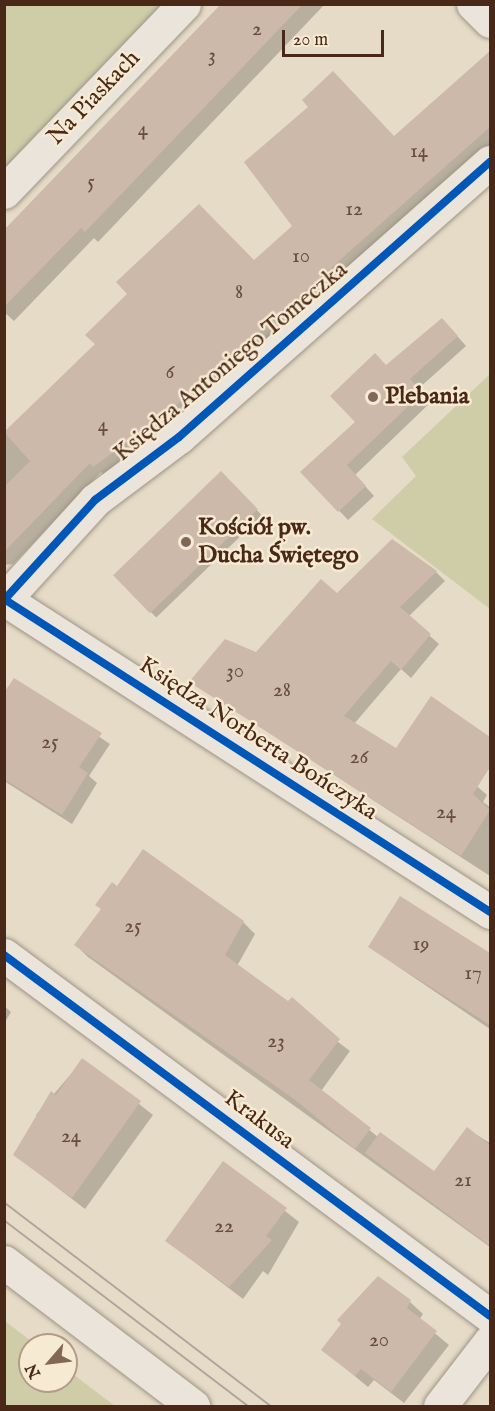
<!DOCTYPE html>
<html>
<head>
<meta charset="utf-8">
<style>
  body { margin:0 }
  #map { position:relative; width:495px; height:1411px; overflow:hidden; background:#e6dbc6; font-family:"IM FELL English",serif }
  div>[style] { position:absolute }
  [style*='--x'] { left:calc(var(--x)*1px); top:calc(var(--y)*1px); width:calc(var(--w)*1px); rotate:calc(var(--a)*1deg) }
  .green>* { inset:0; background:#cecda8 }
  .shadow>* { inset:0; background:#0003; transform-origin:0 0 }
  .building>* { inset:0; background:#ccb9a9; transform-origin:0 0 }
  .roads { filter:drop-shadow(0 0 2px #9e9486) drop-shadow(0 0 2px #9e9486) }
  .minor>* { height:33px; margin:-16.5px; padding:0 16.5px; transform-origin:16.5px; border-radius:16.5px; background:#eae4da }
  .tertiary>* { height:33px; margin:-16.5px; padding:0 16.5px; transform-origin:16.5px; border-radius:16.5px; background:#eae4da }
  .tram>* { height:1.5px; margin:-0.75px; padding:0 0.75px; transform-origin:0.75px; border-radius:0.75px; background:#aea69d }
  .cycleway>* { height:8px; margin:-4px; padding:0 4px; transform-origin:4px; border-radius:4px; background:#0057b8 }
  .dots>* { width:16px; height:16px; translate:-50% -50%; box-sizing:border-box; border:3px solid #f7ead2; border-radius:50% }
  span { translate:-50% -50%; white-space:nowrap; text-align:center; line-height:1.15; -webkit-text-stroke:5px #f7ead2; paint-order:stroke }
  .number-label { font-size:21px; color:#6a4c3c }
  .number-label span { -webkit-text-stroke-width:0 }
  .street-label { font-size:24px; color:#4a2818 }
  .poi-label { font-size:24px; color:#4a2818; font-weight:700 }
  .left { translate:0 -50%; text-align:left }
  .frame { position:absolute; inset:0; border:6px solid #4a2818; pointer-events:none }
  .north { position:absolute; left:18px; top:1333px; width:60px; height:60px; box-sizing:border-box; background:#f7ead2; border:2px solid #b29c88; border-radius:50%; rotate:242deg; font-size:16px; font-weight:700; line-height:24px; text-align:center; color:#4a2818 }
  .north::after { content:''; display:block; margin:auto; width:21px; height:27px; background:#816755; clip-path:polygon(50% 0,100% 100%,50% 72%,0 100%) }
  .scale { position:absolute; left:282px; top:30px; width:102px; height:27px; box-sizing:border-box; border:3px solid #4a2818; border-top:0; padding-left:8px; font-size:18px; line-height:21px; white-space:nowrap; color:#4a2818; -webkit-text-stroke:4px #f7ead2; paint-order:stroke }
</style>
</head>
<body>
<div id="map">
  <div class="green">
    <i style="clip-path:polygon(5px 5px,175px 5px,5px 186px)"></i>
    <i style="clip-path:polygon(490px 374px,490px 609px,372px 519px,416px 476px,402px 457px)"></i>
    <i style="clip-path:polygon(5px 1321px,36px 1345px,30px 1345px,30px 1381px,66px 1381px,66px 1369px,115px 1406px,5px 1406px)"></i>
  </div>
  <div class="shadow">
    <i style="clip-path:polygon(224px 4px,325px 4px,98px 242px,94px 238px,14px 321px,4px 312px,4px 232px)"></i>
    <i style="clip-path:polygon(490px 55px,490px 146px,176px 425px,105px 476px,101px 472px,13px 564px,4px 565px,4px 436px,97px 344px,254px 262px,294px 226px,310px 107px,394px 138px)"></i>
    <i style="clip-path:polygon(451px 329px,466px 346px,418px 389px,431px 402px,355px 475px,374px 496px,348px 520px,303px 472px,357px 422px,387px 367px)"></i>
    <i style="left:221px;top:473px;width:59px;height:147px;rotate:46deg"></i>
    <i style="clip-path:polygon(436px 572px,445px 581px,408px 617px,439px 644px,411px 678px,401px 669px,354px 724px,396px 750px,431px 698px,490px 739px,490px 768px,472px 782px,487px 795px,483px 802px,490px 807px,490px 876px,191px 682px,257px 654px,337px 595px)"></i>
    <i style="clip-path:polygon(14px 680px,110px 744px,89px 776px,97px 783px,72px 824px,4px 781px,4px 692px)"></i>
    <i style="clip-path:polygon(118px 888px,243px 922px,255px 934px,237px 966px,350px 1051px,321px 1091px,378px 1137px,434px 1173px,467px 1129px,490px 1143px,490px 1247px,88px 957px,76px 945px)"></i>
    <i style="clip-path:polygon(401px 898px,490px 955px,490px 1029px,369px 947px)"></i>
    <i style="clip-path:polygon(4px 1006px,11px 1012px,4px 1024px)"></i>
    <i style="clip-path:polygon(83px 1060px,153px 1115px,85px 1209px,15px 1155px,40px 1120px,36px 1115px)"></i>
    <i style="clip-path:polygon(224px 1163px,299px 1222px,268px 1275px,263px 1271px,243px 1299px,167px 1241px)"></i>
    <i style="clip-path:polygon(410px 1302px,423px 1314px,419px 1320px,449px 1345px,404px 1403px,374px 1380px,368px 1387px,323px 1350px)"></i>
  </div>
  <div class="building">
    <i style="clip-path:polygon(221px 4px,303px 4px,85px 232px,81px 228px,4px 307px,4px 230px)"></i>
    <i style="clip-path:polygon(490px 51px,490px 127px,165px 415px,93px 467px,90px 463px,4px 552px,4px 487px,30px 461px,4px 432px,95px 344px,85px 335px,127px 294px,116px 282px,199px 204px,254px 260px,292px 226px,244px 162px,308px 107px,302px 100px,333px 71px,394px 136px)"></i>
    <i style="clip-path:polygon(442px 318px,458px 336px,410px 379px,423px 392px,347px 465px,366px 486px,338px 512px,300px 472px,355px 422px,330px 396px,375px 353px,386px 365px)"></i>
    <i style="left:221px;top:471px;width:53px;height:150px;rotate:46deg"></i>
    <i style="clip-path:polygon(392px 539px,437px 571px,400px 607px,431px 634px,401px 670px,391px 661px,344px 716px,396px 748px,431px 696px,490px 737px,490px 767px,473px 794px,490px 810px,461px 856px,189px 682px,225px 639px,256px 652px,321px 579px,337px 593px)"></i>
    <i style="clip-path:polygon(14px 678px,102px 733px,79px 767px,88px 773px,62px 815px,4px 779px,4px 693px)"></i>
    <i style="clip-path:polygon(143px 849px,244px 921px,225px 955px,288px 1001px,292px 997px,340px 1039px,309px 1080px,371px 1128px,355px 1149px,294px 1099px,74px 945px,101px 909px,95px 905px,112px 882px,117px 886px)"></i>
    <i style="clip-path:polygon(400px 896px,490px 953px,490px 1025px,368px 947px)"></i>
    <i style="clip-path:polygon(82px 1058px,141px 1101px,72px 1198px,13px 1155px,51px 1091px,56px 1095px)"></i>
    <i style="clip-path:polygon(467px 1127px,490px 1145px,490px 1246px,365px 1153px,380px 1132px,434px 1171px)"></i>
    <i style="clip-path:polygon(223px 1161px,287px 1208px,266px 1236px,272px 1240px,229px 1287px,165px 1241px)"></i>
    <i style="clip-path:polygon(378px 1276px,411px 1300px,407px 1308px,437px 1331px,391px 1392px,361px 1369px,355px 1376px,321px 1350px,341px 1324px,337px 1320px)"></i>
  </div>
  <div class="roads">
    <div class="minor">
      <i style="--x:473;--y:4;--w:24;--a:45"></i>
      <i style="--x:4;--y:192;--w:260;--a:-46.2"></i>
      <i style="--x:4;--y:599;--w:578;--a:32.78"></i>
      <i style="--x:5;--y:599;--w:134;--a:-47.7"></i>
      <i style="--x:95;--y:500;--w:105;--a:-36.9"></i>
      <i style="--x:179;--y:437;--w:415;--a:-41.5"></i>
      <i style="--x:4;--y:955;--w:605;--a:36.6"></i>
      <i style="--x:440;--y:1406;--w:82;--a:-52.4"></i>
    </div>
    <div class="tertiary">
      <i style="--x:4;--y:1262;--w:238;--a:37.3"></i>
    </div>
  </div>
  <div class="tram">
    <i style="--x:4;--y:1202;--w:336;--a:37.4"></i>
    <i style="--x:4;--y:1220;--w:307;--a:37.3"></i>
  </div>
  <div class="cycleway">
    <i style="--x:4;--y:599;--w:578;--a:32.78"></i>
    <i style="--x:5;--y:599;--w:134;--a:-47.7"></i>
    <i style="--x:95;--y:500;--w:105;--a:-36.9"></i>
    <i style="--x:179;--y:437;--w:415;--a:-41.5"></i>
    <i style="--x:4;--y:955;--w:605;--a:36.6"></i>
  </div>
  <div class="dots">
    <i style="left:373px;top:397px;background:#816755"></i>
    <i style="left:186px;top:542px;background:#816755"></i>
  </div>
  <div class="number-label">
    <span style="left:257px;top:30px">2</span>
    <span style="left:212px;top:56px">3</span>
    <span style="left:143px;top:130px">4</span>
    <span style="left:419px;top:152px">14</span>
    <span style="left:91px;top:183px">5</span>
    <span style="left:354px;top:210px">12</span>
    <span style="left:301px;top:257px">10</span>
    <span style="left:239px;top:293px">8</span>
    <span style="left:170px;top:373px">6</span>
    <span style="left:103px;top:426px">4</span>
    <span style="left:235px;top:672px">30</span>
    <span style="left:282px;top:691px">28</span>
    <span style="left:50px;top:743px">25</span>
    <span style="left:359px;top:758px">26</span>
    <span style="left:446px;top:813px">24</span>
    <span style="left:133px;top:927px">25</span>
    <span style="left:421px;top:945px">19</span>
    <span style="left:473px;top:974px">17</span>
    <span style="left:276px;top:1042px">23</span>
    <span style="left:71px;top:1137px">24</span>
    <span style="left:463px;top:1181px">21</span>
    <span style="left:224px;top:1227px">22</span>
    <span style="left:379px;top:1341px">20</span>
  </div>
  <div class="street-label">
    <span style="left:94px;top:98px;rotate:-46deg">Na Piaskach</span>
    <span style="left:231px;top:362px;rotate:-40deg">Księdza Antoniego Tomeczka</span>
    <span style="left:258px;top:739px;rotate:33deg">Księdza Norberta Bończyka</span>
    <span style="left:259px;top:1120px;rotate:37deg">Krakusa</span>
  </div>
  <div class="poi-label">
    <span class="left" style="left:385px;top:397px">Plebania</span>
    <span class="left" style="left:198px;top:542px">Kościół pw.<br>Ducha Świętego</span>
  </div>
  <div class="frame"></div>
  <div class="north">N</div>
  <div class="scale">20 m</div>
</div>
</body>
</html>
